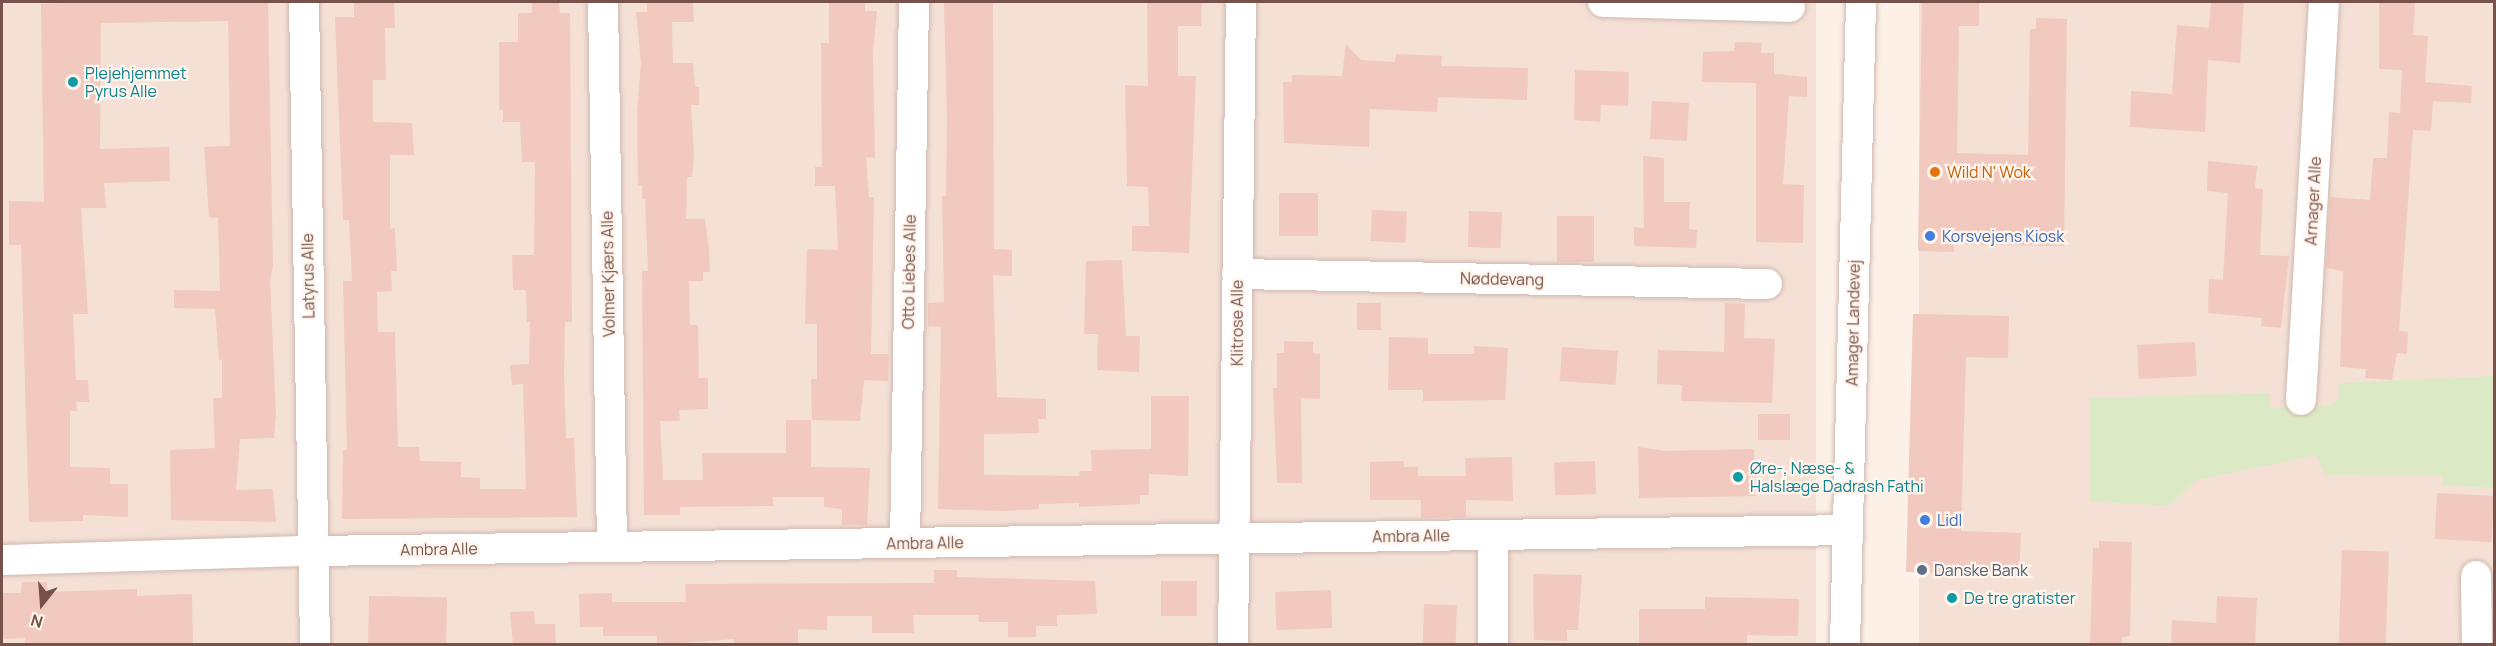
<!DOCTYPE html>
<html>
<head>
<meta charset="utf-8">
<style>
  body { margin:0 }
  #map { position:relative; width:2496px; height:646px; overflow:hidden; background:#fcf0e7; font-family:Manrope,sans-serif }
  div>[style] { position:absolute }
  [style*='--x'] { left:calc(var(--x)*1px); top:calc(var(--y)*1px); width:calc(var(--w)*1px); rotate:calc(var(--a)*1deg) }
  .residential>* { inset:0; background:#f4e0d5; transform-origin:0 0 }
  .green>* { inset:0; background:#dbeac5 }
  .building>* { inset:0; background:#f2c9bf; transform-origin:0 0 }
  .roads { filter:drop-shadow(0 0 2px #d0b8af) drop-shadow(0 0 2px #d0b8af) }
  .minor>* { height:30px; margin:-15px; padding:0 15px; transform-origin:15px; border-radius:15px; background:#fff }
  .dots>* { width:16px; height:16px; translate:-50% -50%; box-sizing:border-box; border:3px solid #fff5ed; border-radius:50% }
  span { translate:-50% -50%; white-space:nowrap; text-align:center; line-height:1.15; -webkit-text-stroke:4.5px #fff5ed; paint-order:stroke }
  .culture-label { font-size:16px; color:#0d838f }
  .left { translate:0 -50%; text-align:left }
  .food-label { font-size:16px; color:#c56008 }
  .street-label { font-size:16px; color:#76524b }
  .shop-label { font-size:16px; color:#366cbe }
  .service-label { font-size:16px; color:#4e5e75 }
  .frame { position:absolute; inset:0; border:3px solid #76524b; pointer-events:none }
  .north { position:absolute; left:12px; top:574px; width:60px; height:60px; -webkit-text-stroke:4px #fff5ed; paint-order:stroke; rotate:197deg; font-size:16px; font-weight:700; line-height:24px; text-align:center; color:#76524b }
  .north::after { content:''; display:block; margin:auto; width:21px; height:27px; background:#76524b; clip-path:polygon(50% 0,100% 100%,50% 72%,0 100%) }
</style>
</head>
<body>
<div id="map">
  <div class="residential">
    <i style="left:2px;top:2px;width:1814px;height:642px"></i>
    <i style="left:1919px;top:2px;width:575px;height:642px"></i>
  </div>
  <div class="green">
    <i style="clip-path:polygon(2494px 376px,2494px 488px,2443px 485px,2442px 476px,2326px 475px,2316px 455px,2197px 480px,2168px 506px,2089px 501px,2089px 398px,2270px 393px,2270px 408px,2332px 405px,2339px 397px,2338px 383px)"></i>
  </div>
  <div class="building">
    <i style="clip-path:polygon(84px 2px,268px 2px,273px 266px,270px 280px,276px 414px,274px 438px,240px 439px,236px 490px,273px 489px,276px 522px,171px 520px,170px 450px,215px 448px,213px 398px,222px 398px,222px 360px,219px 360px,215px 309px,174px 308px,174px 290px,220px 291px,218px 218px,209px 217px,204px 147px,230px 146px,228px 21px,101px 23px,100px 149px,169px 147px,170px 181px,104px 183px,106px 208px,81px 208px,88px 314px,73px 314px,76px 380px,88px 380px,89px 402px,76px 402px,77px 411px,70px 411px,70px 467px,110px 468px,110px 484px,128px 484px,128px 517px,83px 515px,83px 521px,29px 522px,21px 245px,9px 245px,9px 201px,44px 202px,41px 4px)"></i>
    <i style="clip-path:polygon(354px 2px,394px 2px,395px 28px,385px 28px,386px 80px,373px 80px,373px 122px,412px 123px,414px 155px,390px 155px,390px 229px,395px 228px,397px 271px,391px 271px,392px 291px,377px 292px,378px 332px,395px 332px,398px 447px,419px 447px,420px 461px,461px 462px,461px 477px,480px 478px,480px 489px,526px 489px,523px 384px,512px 385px,510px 365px,529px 364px,530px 322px,527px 322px,526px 290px,513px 290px,512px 255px,534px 255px,535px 162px,522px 162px,520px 122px,503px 122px,503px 110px,499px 110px,499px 42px,518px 42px,518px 13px,532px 13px,532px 2px,559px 2px,560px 13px,570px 13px,572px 322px,565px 322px,564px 374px,566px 438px,574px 438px,577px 517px,342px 519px,343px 450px,347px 450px,343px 281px,352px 281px,349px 220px,343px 220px,335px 17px,354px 17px)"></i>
    <i style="clip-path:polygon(647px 2px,693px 2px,694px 22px,672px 22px,673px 63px,693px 63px,695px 87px,699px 87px,699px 105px,691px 105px,694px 156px,692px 177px,687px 177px,686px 219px,705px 219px,709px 249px,710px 272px,703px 272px,703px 281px,689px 281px,690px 325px,698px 325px,699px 378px,708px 378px,708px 409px,679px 410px,680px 421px,660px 421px,663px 480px,703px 480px,702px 453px,786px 453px,786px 420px,811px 420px,811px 467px,870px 468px,867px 525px,842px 525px,842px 509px,824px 507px,824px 497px,773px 497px,773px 506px,680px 507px,680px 515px,644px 515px,642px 271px,648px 271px,645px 199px,642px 199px,642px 185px,638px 186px,637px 114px,641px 63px,636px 12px,647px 12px)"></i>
    <i style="clip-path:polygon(829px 2px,865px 2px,865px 11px,877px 11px,873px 53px,875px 158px,866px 157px,869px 197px,874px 197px,871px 354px,889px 354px,888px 381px,864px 380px,860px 421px,812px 420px,811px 379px,817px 379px,817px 324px,805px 324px,807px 249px,838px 250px,835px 186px,815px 186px,815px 167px,822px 167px,821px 43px,829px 43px)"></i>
    <i style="clip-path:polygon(944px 2px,993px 2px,994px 249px,1012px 250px,1012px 276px,993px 275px,997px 397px,1046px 399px,1046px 419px,1038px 419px,1039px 433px,984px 434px,984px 475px,1079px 476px,1080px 471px,1092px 471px,1091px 450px,1151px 449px,1151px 396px,1189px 396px,1188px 476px,1149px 474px,1149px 495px,1140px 495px,1140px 504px,1079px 507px,1079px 503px,1039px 504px,1039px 509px,1004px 511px,938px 509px,941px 327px,928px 326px,928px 303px,944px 302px,942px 196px,946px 196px,947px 117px)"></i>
    <i style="clip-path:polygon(1147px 2px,1202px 2px,1201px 26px,1178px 26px,1178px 76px,1196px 76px,1189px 253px,1132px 251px,1132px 226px,1149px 226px,1148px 187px,1127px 186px,1125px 85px,1148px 86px)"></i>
    <i style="clip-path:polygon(1922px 2px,1979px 2px,1979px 26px,1959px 26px,1957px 153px,2028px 155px,2030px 29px,2036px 29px,2036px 18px,2067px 19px,2064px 246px,1954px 244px,1954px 252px,1918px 251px)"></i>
    <i style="clip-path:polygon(2211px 2px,2244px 2px,2240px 63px,2208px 60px,2205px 132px,2130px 127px,2131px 91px,2172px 94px,2177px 25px,2209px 28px)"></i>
    <i style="clip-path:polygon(2379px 2px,2415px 2px,2413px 35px,2428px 36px,2425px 82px,2472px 86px,2471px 103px,2433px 101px,2431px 131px,2413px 130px,2399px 331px,2408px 332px,2407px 354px,2397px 353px,2392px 380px,2365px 378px,2366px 369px,2340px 367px,2343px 271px,2326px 268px,2330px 197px,2370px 200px,2373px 158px,2387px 158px,2389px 112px,2400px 113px,2402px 70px,2379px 69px)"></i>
    <i style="clip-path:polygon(1735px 42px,1762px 43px,1761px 53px,1774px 53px,1774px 74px,1807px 77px,1807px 97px,1789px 96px,1783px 184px,1804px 185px,1803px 243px,1756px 242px,1756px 83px,1702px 82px,1703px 52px,1734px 51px)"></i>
    <i style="clip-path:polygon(1346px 44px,1361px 60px,1395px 62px,1396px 54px,1442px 56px,1441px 66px,1528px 68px,1527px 100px,1438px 97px,1437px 112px,1370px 109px,1369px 147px,1284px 143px,1283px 82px,1292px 82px,1292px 75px,1342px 76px)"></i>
    <i style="clip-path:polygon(1575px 70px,1629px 72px,1628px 106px,1601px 105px,1600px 122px,1574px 120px)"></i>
    <i style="left:1652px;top:101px;width:37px;height:38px;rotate:3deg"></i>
    <i style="clip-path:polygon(1643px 156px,1664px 158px,1664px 202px,1690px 202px,1689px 229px,1697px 230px,1696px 248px,1634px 246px,1634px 227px,1644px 228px)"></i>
    <i style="clip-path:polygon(2208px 161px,2257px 166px,2255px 188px,2263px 189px,2260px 255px,2289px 256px,2281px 328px,2261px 326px,2262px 318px,2208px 313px,2209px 279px,2223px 280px,2228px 193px,2207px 191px)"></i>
    <i style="left:1279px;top:193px;width:39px;height:43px"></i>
    <i style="left:1372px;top:210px;width:35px;height:31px;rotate:3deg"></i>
    <i style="left:1469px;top:211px;width:33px;height:36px;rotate:2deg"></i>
    <i style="left:1557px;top:216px;width:37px;height:46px"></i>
    <i style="clip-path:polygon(1122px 260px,1126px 336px,1140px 336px,1139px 372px,1097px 370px,1098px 334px,1084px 334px,1086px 261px)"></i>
    <i style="left:1357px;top:303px;width:24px;height:27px"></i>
    <i style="clip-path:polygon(1725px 303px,1745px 304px,1744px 338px,1775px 339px,1772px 403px,1681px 401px,1682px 385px,1657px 384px,1658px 350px,1724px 352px)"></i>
    <i style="clip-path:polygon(1913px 314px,2009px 316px,2008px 358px,1966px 357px,1961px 531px,2021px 533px,2019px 575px,1906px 572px)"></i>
    <i style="clip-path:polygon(1389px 337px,1428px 338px,1428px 354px,1474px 354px,1474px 346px,1508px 348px,1505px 400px,1423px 401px,1423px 390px,1388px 390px)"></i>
    <i style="clip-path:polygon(1284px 341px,1313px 342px,1313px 353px,1320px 354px,1320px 399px,1301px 398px,1302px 483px,1277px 483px,1273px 388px,1277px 388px,1277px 353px,1284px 353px)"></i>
    <i style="left:2195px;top:342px;width:34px;height:58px;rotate:87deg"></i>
    <i style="left:1562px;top:347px;width:56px;height:34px;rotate:4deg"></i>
    <i style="left:1758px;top:414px;width:32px;height:26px"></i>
    <i style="clip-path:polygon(1638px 447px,1665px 451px,1754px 449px,1755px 496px,1639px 498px)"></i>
    <i style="clip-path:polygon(1512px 457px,1513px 501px,1466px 500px,1466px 517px,1421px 518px,1421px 500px,1370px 500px,1370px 462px,1403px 461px,1404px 467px,1418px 467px,1418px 476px,1466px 476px,1465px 458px)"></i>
    <i style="left:1595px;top:461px;width:33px;height:41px;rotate:88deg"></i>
    <i style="left:2437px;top:493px;width:57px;height:46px;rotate:3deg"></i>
    <i style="clip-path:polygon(2099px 541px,2132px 542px,2130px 636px,2122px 637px,2122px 645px,2090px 645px,2093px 548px,2099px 548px)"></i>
    <i style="left:2342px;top:550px;width:47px;height:95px;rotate:2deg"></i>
    <i style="clip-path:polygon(934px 570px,957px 570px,957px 577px,1095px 581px,1097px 614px,1057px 615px,1057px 626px,1036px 626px,1036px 637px,1008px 637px,1008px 622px,979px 622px,978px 615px,913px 615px,914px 633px,872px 633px,872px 616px,827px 616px,827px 630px,798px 629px,798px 645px,734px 645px,734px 639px,657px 645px,657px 636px,603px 636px,603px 627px,580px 627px,579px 594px,612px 593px,612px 602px,686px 602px,685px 584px,934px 583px)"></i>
    <i style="clip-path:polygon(1533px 574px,1582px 575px,1578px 630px,1567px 630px,1567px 641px,1534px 640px)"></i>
    <i style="left:1161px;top:581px;width:36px;height:35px"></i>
    <i style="clip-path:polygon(22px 582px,47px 582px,47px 592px,137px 589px,137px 596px,192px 594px,193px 645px,25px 644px,25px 638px,2px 639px,2px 593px,21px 593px)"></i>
    <i style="left:1331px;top:590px;width:38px;height:56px;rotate:88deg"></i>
    <i style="left:369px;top:596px;width:78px;height:49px;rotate:1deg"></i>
    <i style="clip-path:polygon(2217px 596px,2257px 598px,2255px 645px,2171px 645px,2172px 620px,2216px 623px)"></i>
    <i style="clip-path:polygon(1705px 597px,1799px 599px,1798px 636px,1747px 635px,1747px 645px,1639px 645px,1639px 609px,1705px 609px)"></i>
    <i style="left:1424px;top:604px;width:33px;height:41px;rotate:2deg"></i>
    <i style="clip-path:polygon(534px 611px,535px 624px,555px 624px,556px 645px,513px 645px,510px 612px)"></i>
  </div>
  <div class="roads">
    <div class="minor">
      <i style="--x:304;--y:2;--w:642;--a:89.02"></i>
      <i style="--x:603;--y:2;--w:545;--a:89.05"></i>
      <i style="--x:1603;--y:2;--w:187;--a:1.5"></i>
      <i style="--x:1237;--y:274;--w:530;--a:1.08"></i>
      <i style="--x:2301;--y:400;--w:399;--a:-86.7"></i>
      <i style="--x:905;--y:543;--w:541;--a:-89.05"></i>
      <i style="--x:2;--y:560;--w:310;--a:-1.7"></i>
      <i style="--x:312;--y:551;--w:1536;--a:-0.78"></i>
      <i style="--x:2476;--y:576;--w:68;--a:89.2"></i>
      <i style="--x:1233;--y:644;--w:642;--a:-89.29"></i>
      <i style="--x:1493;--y:644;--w:109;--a:-90"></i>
      <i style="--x:1845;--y:644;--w:642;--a:-88.57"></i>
    </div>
  </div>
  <div class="dots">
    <i style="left:73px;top:82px;background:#0f9aa8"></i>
    <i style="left:1935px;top:172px;background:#e8710a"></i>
    <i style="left:1930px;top:236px;background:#3f7fe0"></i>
    <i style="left:1738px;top:477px;background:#0f9aa8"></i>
    <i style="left:1925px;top:520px;background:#3f7fe0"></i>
    <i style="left:1922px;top:570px;background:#5c6f8a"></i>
    <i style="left:1952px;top:598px;background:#0f9aa8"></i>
  </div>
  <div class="culture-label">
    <span class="left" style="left:85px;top:82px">Plejehjemmet<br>Pyrus Alle</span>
    <span class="left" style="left:1750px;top:477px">Øre-, Næse- &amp;<br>Halslæge Dadrash Fathi</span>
    <span class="left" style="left:1964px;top:598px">De tre gratister</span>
  </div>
  <div class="food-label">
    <span class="left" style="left:1947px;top:172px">Wild N' Wok</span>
  </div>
  <div class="street-label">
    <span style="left:2313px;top:201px;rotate:-87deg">Arnager Alle</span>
    <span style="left:909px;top:272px;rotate:-89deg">Otto Liebes Alle</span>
    <span style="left:608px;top:274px;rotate:-91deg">Volmer Kjærs Alle</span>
    <span style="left:308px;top:276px;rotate:-91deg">Latyrus Alle</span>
    <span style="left:1502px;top:279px;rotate:1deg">Nøddevang</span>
    <span style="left:1237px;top:323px;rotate:-90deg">Klitrose Alle</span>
    <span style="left:1853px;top:323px;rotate:-89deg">Amager Landevej</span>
    <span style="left:1411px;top:536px;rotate:-1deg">Ambra Alle</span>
    <span style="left:925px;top:543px;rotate:-1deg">Ambra Alle</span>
    <span style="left:439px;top:549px;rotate:-1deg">Ambra Alle</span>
  </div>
  <div class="shop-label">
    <span class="left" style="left:1942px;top:236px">Korsvejens Kiosk</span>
    <span class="left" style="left:1937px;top:520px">Lidl</span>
  </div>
  <div class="service-label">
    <span class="left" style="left:1934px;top:570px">Danske Bank</span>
  </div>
  <div class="frame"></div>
  <div class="north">N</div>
</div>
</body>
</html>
